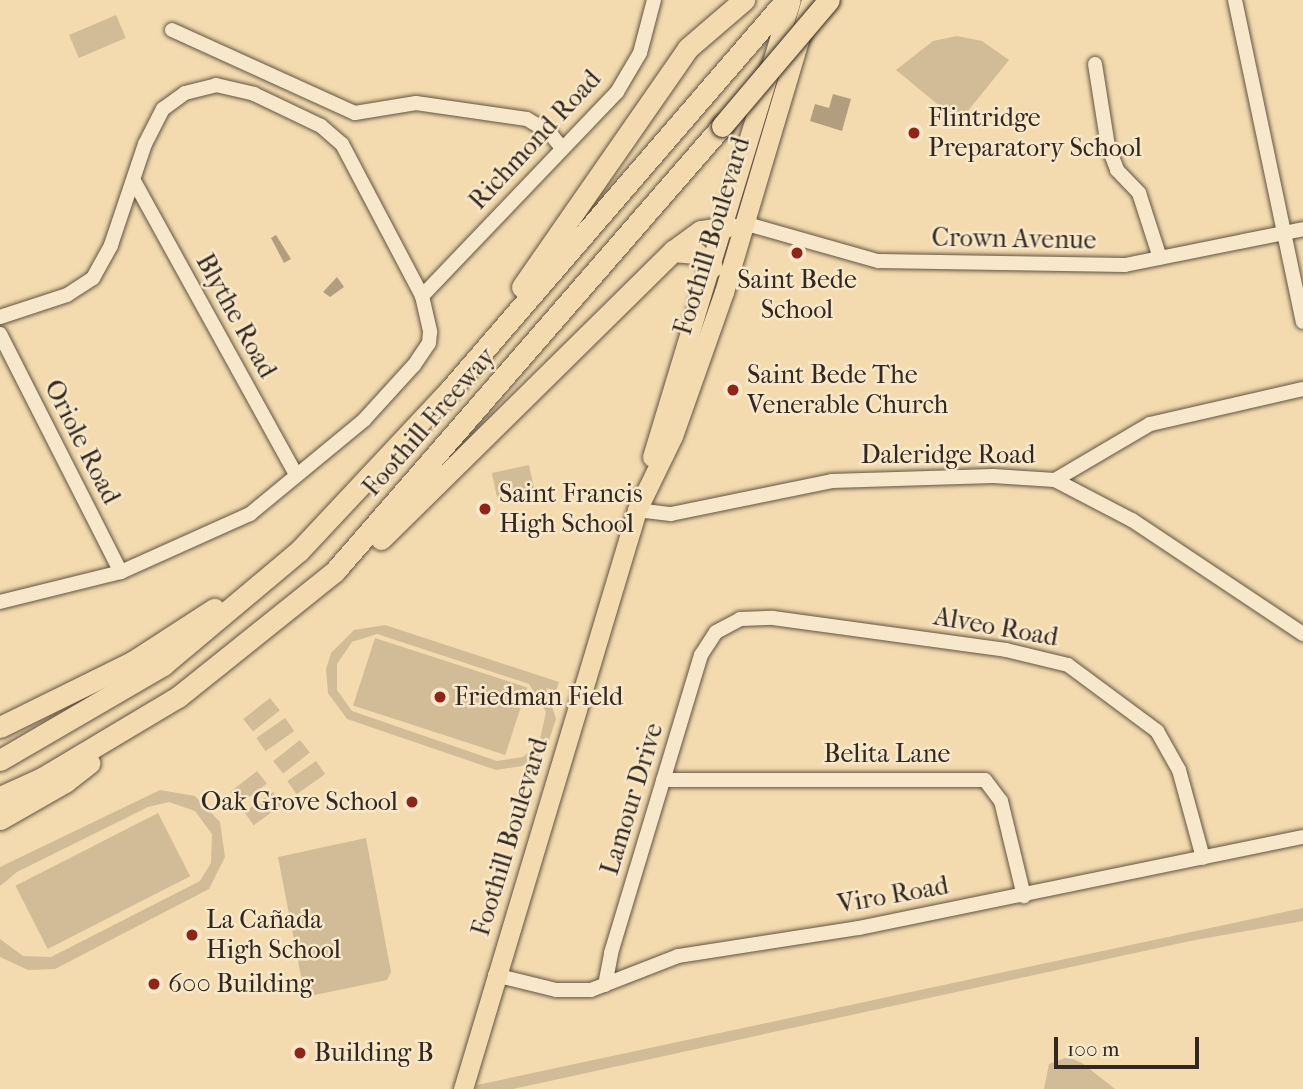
<!DOCTYPE html>
<html>
<head>
<meta charset="utf-8">
<style>
  body { margin:0 }
  #map { position:relative; width:1303px; height:1089px; overflow:hidden; background:#f3dbaf; font-family:"IM FELL French Canon",serif }
  div>[style] { position:absolute }
  [style*='--x'] { left:calc(var(--x)*1px); top:calc(var(--y)*1px); width:calc(var(--w)*1px); rotate:calc(var(--a)*1deg) }
  .green>* { inset:0; background:#d2bc97; transform-origin:0 0 }
  .water>* { inset:0; background:#b29e7e }
  .roads { filter:drop-shadow(0 0 2px #635443) drop-shadow(0 0 2px #635443) }
  .minor>* { height:14px; margin:-7px; padding:0 7px; transform-origin:7px; border-radius:7px; background:#f7e8cb }
  .major>* { height:19px; margin:-9.5px; padding:0 9.5px; transform-origin:9.5px; border-radius:9.5px; background:#f3dbaf }
  .highway>* { height:21px; margin:-10.5px; padding:0 10.5px; transform-origin:10.5px; border-radius:10.5px; background:#f3dbaf }
  .bridges { filter:drop-shadow(0 0 2px #33271f) drop-shadow(0 0 2px #33271f) }
  .highway-bridge>* { height:21px; margin:-10.5px; padding:0 10.5px; transform-origin:10.5px; border-radius:10.5px; background:#f3dbaf }
  .dots>* { width:19px; height:19px; translate:-50% -50%; box-sizing:border-box; border:4px solid #f7e8cb; border-radius:50% }
  span { translate:-50% -50%; white-space:nowrap; text-align:center; line-height:1.15; -webkit-text-stroke:5px #f7e8cb; paint-order:stroke }
  .poi-label { font-size:26px; color:#33271f }
  .left { translate:0 -50%; text-align:left }
  .right { translate:-100% -50%; text-align:right }
  .street-label { font-size:26px; color:#33271f }
  .scale { position:absolute; left:1054px; top:1037px; width:145px; height:32px; box-sizing:border-box; border:4px solid #33271f; border-top:0; padding-left:9px; font-size:21px; line-height:24px; white-space:nowrap; color:#33271f; -webkit-text-stroke:5px #f7e8cb; paint-order:stroke }
</style>
</head>
<body>
<div id="map">
  <div class="green">
    <i style="left:116px;top:15px;width:25px;height:51px;rotate:67deg"></i>
    <i style="clip-path:polygon(957px 36px,982px 41px,1009px 60px,959px 122px,896px 70px,933px 41px)"></i>
    <i style="left:529px;top:465px;width:24px;height:38px;rotate:78deg"></i>
    <i style="clip-path:polygon(evenodd,385px 625px,559px 682px,556px 691px,546px 688px,556px 719px,546px 749px,528px 765px,496px 770px,347px 719px,328px 693px,326px 669px,331px 653px,354px 630px,385px 625px,377px 634px,529px 684px,546px 712px,539px 744px,523px 757px,497px 761px,352px 711px,337px 690px,337px 664px,352px 642px,377px 634px)"></i>
    <i style="left:375px;top:638px;width:160px;height:71px;rotate:18deg"></i>
    <i style="left:270px;top:698px;width:16px;height:34px;rotate:52deg"></i>
    <i style="left:285px;top:718px;width:16px;height:35px;rotate:55deg"></i>
    <i style="left:300px;top:740px;width:16px;height:34px;rotate:52deg"></i>
    <i style="left:316px;top:761px;width:16px;height:35px;rotate:55deg"></i>
    <i style="left:257px;top:771px;width:16px;height:34px;rotate:52deg"></i>
    <i style="clip-path:polygon(160px 790px,195px 796px,220px 822px,225px 857px,209px 889px,55px 969px,28px 970px,0 957px,0 939px,23px 956px,51px 957px,200px 881px,211px 863px,212px 834px,195px 811px,169px 802px,148px 807px,17px 872px,0 886px,0 867px)"></i>
    <i style="left:273px;top:792px;width:16px;height:35px;rotate:55deg"></i>
    <i style="left:158px;top:813px;width:71px;height:160px;rotate:63deg"></i>
    <i style="clip-path:polygon(366px 838px,391px 972px,387px 980px,305px 997px,278px 857px)"></i>
    <i style="clip-path:polygon(1303px 908px,1303px 921px,1190px 941px,513px 1089px,476px 1089px,477px 1085px)"></i>
    <i style="clip-path:polygon(1068px 1057px,1082px 1063px,1115px 1089px,1044px 1089px,1049px 1064px)"></i>
  </div>
  <div class="water">
    <i style="clip-path:polygon(833px 94px,851px 99px,842px 131px,810px 121px,815px 104px,829px 108px)"></i>
    <i style="clip-path:polygon(276px 235px,291px 259px,284px 263px,271px 238px)"></i>
    <i style="clip-path:polygon(337px 277px,344px 287px,330px 297px,323px 292px)"></i>
  </div>
  <div class="roads">
    <div class="minor">
      <i style="--x:1235;--y:0;--w:329;--a:78.1"></i>
      <i style="--x:172;--y:30;--w:201;--a:24.4"></i>
      <i style="--x:355;--y:113;--w:62;--a:-9.3"></i>
      <i style="--x:416;--y:103;--w:112;--a:8.2"></i>
      <i style="--x:527;--y:119;--w:26;--a:31"></i>
      <i style="--x:549;--y:132;--w:21;--a:51"></i>
      <i style="--x:1095;--y:64;--w:83;--a:81"></i>
      <i style="--x:1108;--y:146;--w:26;--a:69"></i>
      <i style="--x:1117;--y:170;--w:32;--a:46"></i>
      <i style="--x:1139;--y:193;--w:68;--a:72.1"></i>
      <i style="--x:134;--y:181;--w:336;--a:61.1"></i>
      <i style="--x:736;--y:226;--w:18;--a:0"></i>
      <i style="--x:754;--y:226;--w:129;--a:15.8"></i>
      <i style="--x:878;--y:261;--w:247;--a:0.9"></i>
      <i style="--x:1125;--y:265;--w:182;--a:-11.4"></i>
      <i style="--x:422;--y:296;--w:282;--a:-46.3"></i>
      <i style="--x:617;--y:92;--w:45;--a:-59.5"></i>
      <i style="--x:640;--y:53;--w:55;--a:-75.2"></i>
      <i style="--x:0;--y:317;--w:71;--a:-18.2"></i>
      <i style="--x:67;--y:295;--w:31;--a:-33"></i>
      <i style="--x:93;--y:278;--w:38;--a:-61"></i>
      <i style="--x:111;--y:245;--w:107;--a:-71.4"></i>
      <i style="--x:145;--y:144;--w:39;--a:-63"></i>
      <i style="--x:163;--y:109;--w:27;--a:-36"></i>
      <i style="--x:185;--y:93;--w:32;--a:-14"></i>
      <i style="--x:216;--y:85;--w:39;--a:13"></i>
      <i style="--x:254;--y:94;--w:74;--a:25.5"></i>
      <i style="--x:321;--y:126;--w:28;--a:41"></i>
      <i style="--x:342;--y:144;--w:172;--a:62.2"></i>
      <i style="--x:422;--y:296;--w:37;--a:77"></i>
      <i style="--x:430;--y:332;--w:11;--a:95"></i>
      <i style="--x:429;--y:343;--w:27;--a:124"></i>
      <i style="--x:414;--y:365;--w:74;--a:132.3"></i>
      <i style="--x:364;--y:420;--w:148;--a:140.5"></i>
      <i style="--x:250;--y:514;--w:141;--a:155.8"></i>
      <i style="--x:121;--y:572;--w:125;--a:166.1"></i>
      <i style="--x:0;--y:334;--w:267;--a:63.1"></i>
      <i style="--x:1055;--y:480;--w:110;--a:-30.5"></i>
      <i style="--x:1150;--y:424;--w:157;--a:-12.9"></i>
      <i style="--x:637;--y:510;--w:34;--a:7"></i>
      <i style="--x:671;--y:514;--w:164;--a:-11.6"></i>
      <i style="--x:832;--y:481;--w:161;--a:-1.8"></i>
      <i style="--x:993;--y:476;--w:62;--a:3.7"></i>
      <i style="--x:1055;--y:480;--w:87;--a:27.5"></i>
      <i style="--x:1132;--y:520;--w:206;--a:33.7"></i>
      <i style="--x:663;--y:780;--w:322;--a:0"></i>
      <i style="--x:985;--y:780;--w:26;--a:53"></i>
      <i style="--x:1001;--y:801;--w:98;--a:76.4"></i>
      <i style="--x:495;--y:975;--w:63;--a:13.8"></i>
      <i style="--x:556;--y:990;--w:35;--a:0"></i>
      <i style="--x:591;--y:990;--w:93;--a:-21.3"></i>
      <i style="--x:678;--y:956;--w:183;--a:-8.8"></i>
      <i style="--x:859;--y:928;--w:453;--a:-11.6"></i>
      <i style="--x:605;--y:985;--w:33;--a:-79"></i>
      <i style="--x:611;--y:953;--w:311;--a:-73.2"></i>
      <i style="--x:701;--y:655;--w:27;--a:-57"></i>
      <i style="--x:716;--y:632;--w:27;--a:-28"></i>
      <i style="--x:740;--y:619;--w:33;--a:-2"></i>
      <i style="--x:773;--y:618;--w:235;--a:7.8"></i>
      <i style="--x:1006;--y:650;--w:64;--a:13.6"></i>
      <i style="--x:1068;--y:665;--w:111;--a:36.6"></i>
      <i style="--x:1157;--y:731;--w:45;--a:60.6"></i>
      <i style="--x:1179;--y:770;--w:91;--a:74.7"></i>
    </div>
    <div class="major">
      <i style="--x:652;--y:457;--w:478;--a:-73.1"></i>
      <i style="--x:463;--y:1089;--w:605;--a:-73.27"></i>
      <i style="--x:637;--y:510;--w:82;--a:-64.1"></i>
      <i style="--x:673;--y:436;--w:153;--a:-70.5"></i>
      <i style="--x:724;--y:292;--w:305;--a:-73.4"></i>
    </div>
    <div class="highway">
      <i style="--x:673;--y:251;--w:23;--a:5"></i>
      <i style="--x:696;--y:253;--w:21;--a:41"></i>
      <i style="--x:522;--y:287;--w:291;--a:-55.2"></i>
      <i style="--x:688;--y:48;--w:74;--a:-40.6"></i>
      <i style="--x:381;--y:539;--w:410;--a:-44.6"></i>
      <i style="--x:673;--y:251;--w:34;--a:-36"></i>
      <i style="--x:701;--y:231;--w:24;--a:-9"></i>
      <i style="--x:0;--y:727;--w:147;--a:-26.2"></i>
      <i style="--x:132;--y:662;--w:98;--a:-32.9"></i>
      <i style="--x:0;--y:760;--w:189;--a:-30.2"></i>
      <i style="--x:163;--y:665;--w:177;--a:-40"></i>
      <i style="--x:299;--y:551;--w:218;--a:-46.9"></i>
      <i style="--x:448;--y:392;--w:518;--a:-49.23"></i>
      <i style="--x:0;--y:797;--w:46;--a:-24.3"></i>
      <i style="--x:42;--y:778;--w:158;--a:-30.8"></i>
      <i style="--x:178;--y:697;--w:201;--a:-38.7"></i>
      <i style="--x:335;--y:571;--w:590;--a:-48.99"></i>
      <i style="--x:0;--y:819;--w:75;--a:-29.6"></i>
      <i style="--x:65;--y:782;--w:31;--a:-38"></i>
    </div>
  </div>
  <div class="bridges">
    <div class="highway-bridge">
      <i style="--x:722;--y:126;--w:165;--a:-49.7"></i>
    </div>
  </div>
  <div class="dots">
    <i style="left:914px;top:133px;background:#8f2418"></i>
    <i style="left:797px;top:253px;background:#8f2418"></i>
    <i style="left:733px;top:390px;background:#8f2418"></i>
    <i style="left:485px;top:509px;background:#8f2418"></i>
    <i style="left:440px;top:697px;background:#8f2418"></i>
    <i style="left:412px;top:802px;background:#8f2418"></i>
    <i style="left:192px;top:935px;background:#8f2418"></i>
    <i style="left:154px;top:984px;background:#8f2418"></i>
    <i style="left:300px;top:1053px;background:#8f2418"></i>
  </div>
  <div class="poi-label">
    <span class="left" style="left:928px;top:133px">Flintridge<br>Preparatory School</span>
    <span style="left:797px;top:295px">Saint Bede<br>School</span>
    <span class="left" style="left:747px;top:390px">Saint Bede The<br>Venerable Church</span>
    <span class="left" style="left:499px;top:509px">Saint Francis<br>High School</span>
    <span class="left" style="left:454px;top:697px">Friedman Field</span>
    <span class="right" style="left:398px;top:802px">Oak Grove School</span>
    <span class="left" style="left:206px;top:935px">La Cañada<br>High School</span>
    <span class="left" style="left:168px;top:984px">600 Building</span>
    <span class="left" style="left:314px;top:1053px">Building B</span>
  </div>
  <div class="street-label">
    <span style="left:535px;top:140px;rotate:-47deg">Richmond Road</span>
    <span style="left:712px;top:236px;rotate:-73deg">Foothill Boulevard</span>
    <span style="left:1014px;top:239px;rotate:1deg">Crown Avenue</span>
    <span style="left:236px;top:316px;rotate:61deg">Blythe Road</span>
    <span style="left:429px;top:422px;rotate:-49deg">Foothill Freeway</span>
    <span style="left:82px;top:442px;rotate:63deg">Oriole Road</span>
    <span style="left:948px;top:455px">Daleridge Road</span>
    <span style="left:996px;top:627px;rotate:10deg">Alveo Road</span>
    <span style="left:887px;top:754px">Belita Lane</span>
    <span style="left:632px;top:799px;rotate:-73deg">Lamour Drive</span>
    <span style="left:510px;top:837px;rotate:-73deg">Foothill Boulevard</span>
    <span style="left:893px;top:895px;rotate:-10deg">Viro Road</span>
  </div>
  <div class="scale">100 m</div>
</div>
</body>
</html>
